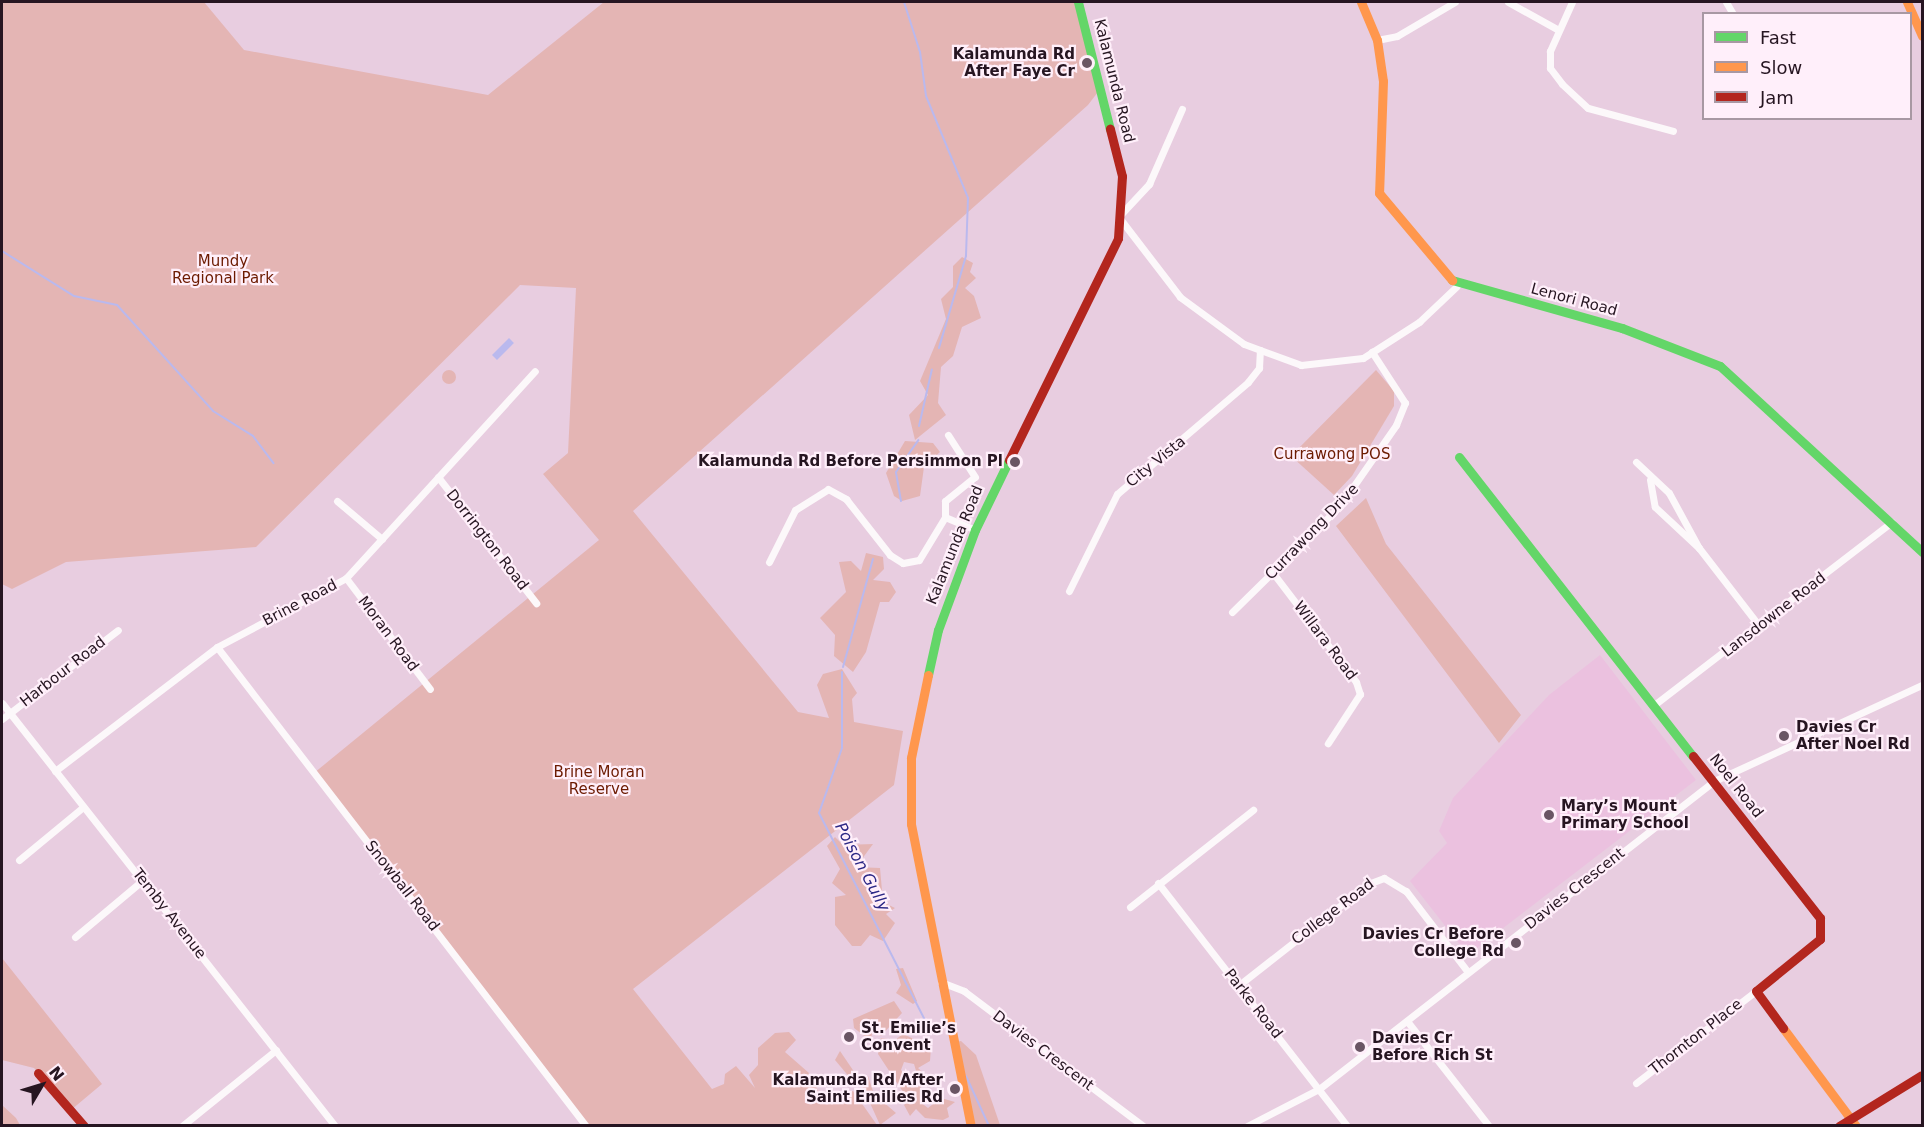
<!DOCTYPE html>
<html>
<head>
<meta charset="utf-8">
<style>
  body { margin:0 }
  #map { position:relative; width:1924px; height:1127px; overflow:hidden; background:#e8cde0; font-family:"DejaVu Sans",sans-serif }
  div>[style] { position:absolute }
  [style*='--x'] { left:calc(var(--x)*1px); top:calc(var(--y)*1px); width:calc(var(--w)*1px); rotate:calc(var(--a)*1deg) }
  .built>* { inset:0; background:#ebc1df }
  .green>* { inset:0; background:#e4b5b4 }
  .round { border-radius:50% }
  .water>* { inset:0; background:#bab9ee; transform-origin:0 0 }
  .stream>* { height:2px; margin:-1px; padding:0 1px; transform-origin:1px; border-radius:1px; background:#bab9ee }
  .street>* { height:7px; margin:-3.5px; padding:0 3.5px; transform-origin:3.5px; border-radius:3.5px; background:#fcf8fa }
  .fast>* { height:9px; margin:-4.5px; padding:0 4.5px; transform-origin:4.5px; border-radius:4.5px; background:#63d668 }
  .slow>* { height:9px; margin:-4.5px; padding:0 4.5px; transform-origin:4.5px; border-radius:4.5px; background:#ff974d }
  .jam>* { height:9px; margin:-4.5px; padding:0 4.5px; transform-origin:4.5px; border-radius:4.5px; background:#b3261e }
  .dots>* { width:16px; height:16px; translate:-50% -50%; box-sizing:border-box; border:3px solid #ffeffa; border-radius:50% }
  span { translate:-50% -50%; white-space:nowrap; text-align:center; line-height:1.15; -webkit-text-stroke:4.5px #ffeffa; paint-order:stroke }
  .poi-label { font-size:15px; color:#261521; font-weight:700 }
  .right { translate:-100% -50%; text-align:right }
  .left { translate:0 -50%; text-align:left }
  .street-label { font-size:15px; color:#261521 }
  .park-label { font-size:15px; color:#6c1a00 }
  .water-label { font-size:16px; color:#2b2785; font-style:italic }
  .frame { position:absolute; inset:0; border:3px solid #261521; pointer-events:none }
  .legend { position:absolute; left:1702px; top:12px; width:210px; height:108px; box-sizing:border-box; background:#ffeffa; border:2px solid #a898a3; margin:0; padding:8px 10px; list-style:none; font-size:18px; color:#261521 }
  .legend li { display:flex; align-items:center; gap:12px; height:30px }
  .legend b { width:30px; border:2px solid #a898a3 }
  .north { position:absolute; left:12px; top:1055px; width:60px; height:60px; -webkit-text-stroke:4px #ffeffa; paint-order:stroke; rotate:52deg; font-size:16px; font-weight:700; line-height:24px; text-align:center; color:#261521 }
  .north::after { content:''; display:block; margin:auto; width:21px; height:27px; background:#261521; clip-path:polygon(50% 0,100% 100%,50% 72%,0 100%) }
</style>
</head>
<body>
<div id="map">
  <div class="built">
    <i style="clip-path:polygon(1600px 655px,1696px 780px,1468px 955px,1410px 881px,1447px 843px,1439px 831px,1453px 798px,1549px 695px)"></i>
  </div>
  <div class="green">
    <i style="clip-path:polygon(2px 2px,204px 2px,244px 50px,488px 95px,604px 2px,1078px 2px,1101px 88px,1088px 105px,633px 511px,798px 712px,829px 718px,817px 685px,823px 674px,842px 669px,857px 693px,852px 699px,854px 722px,903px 731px,894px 785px,633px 989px,712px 1089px,724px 1084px,725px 1074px,736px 1066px,755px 1088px,749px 1075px,758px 1065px,758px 1048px,775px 1033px,789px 1032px,796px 1040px,785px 1052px,809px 1073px,823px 1100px,853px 1091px,877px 1125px,586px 1125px,314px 773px,599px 540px,543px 474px,568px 453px,576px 288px,520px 285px,256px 547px,66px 562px,12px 589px,2px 584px)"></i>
    <i style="clip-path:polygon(962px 257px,973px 263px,970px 272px,976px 278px,965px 288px,974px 296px,981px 318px,962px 327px,953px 356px,941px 367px,938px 403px,946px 415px,915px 440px,909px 415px,928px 395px,920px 381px,946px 319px,941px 299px,953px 287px,953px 266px)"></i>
    <i style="clip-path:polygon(1376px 370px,1394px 391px,1394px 406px,1352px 476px,1334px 495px,1291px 456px)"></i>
    <i class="round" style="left:442px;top:370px;width:14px;height:14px"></i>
    <i style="clip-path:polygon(905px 441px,933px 443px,940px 452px,924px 467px,920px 496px,902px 501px,894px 496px,886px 473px)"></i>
    <i style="clip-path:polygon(1366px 498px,1386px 544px,1521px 715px,1499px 743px,1336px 526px)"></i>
    <i style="clip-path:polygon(866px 553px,883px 557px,884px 569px,873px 580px,890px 582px,896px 592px,889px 602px,880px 602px,866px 652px,853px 672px,834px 656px,835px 635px,820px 618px,846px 592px,839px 562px,851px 561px,861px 571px)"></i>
    <i style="clip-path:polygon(835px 837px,843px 845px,873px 844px,856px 867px,880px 868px,883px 902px,895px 908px,886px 914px,895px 923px,883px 941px,870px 935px,861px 946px,852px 946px,835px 925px,835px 897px,846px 895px,832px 883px,840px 869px,827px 846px)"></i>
    <i style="clip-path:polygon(2px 958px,102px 1084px,71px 1110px,34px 1068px,2px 1060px)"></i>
    <i style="clip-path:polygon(903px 968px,917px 1001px,913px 1004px,896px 993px,901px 985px,896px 969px)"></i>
    <i style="clip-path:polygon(894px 1001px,902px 1013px,881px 1036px,872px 1033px,871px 1041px,854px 1028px,853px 1019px)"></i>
    <i style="clip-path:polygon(903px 1034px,931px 1047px,930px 1061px,918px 1068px,929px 1078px,927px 1086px,919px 1081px,914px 1064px,904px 1062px,901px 1070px,913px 1087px,921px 1086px,920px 1102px,928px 1108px,941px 1098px,955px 1102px,947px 1108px,949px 1117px,943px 1120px,925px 1118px,916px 1109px,910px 1116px,904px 1105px,909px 1101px,878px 1054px,881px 1038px,895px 1040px)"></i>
    <i style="clip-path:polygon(961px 1041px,976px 1055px,1000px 1125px,975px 1125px,956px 1042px)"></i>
    <i style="clip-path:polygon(840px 1051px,859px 1079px,856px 1085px,835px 1060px)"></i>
    <i style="clip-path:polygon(868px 1076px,874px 1094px,896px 1113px,880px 1125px,860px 1081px)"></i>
    <i style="clip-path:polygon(2px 1105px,16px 1118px,20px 1125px,2px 1125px)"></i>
  </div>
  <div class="water">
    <i style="left:509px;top:338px;width:7px;height:24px;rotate:45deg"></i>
  </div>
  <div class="stream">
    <i style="--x:904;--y:2;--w:52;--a:72.3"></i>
    <i style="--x:920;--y:52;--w:44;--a:82.2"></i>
    <i style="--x:926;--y:96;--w:110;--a:67.6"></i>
    <i style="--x:968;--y:198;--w:58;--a:92"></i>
    <i style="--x:966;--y:256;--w:96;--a:106.4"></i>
    <i style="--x:2;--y:251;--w:85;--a:32"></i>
    <i style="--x:74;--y:296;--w:44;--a:11.8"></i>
    <i style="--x:117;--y:305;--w:143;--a:47.8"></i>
    <i style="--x:213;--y:411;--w:47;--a:32"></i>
    <i style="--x:253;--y:436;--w:34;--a:53"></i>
    <i style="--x:919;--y:426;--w:58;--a:-77.2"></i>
    <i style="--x:901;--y:501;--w:29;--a:-100"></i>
    <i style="--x:896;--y:472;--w:39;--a:-55"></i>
    <i style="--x:843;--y:667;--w:112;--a:-74.5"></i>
    <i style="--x:842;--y:672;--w:76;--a:90"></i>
    <i style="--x:842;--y:748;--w:69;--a:109.5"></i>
    <i style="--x:819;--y:813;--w:246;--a:62.9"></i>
    <i style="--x:966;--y:1076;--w:55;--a:65.3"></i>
  </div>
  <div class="street">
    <i style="--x:1508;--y:2;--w:56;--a:28.9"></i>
    <i style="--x:1572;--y:2;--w:54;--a:114.2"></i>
    <i style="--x:1550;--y:51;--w:17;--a:90"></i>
    <i style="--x:1550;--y:68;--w:20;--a:53"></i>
    <i style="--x:1562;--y:84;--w:35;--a:43"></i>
    <i style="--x:1588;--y:108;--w:88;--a:15.1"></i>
    <i style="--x:1726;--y:2;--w:14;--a:60"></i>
    <i style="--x:1377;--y:40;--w:20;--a:-11"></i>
    <i style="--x:1397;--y:36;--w:67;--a:-30.4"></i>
    <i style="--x:1122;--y:213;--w:40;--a:-47"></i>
    <i style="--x:1149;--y:184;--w:82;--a:-66.3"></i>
    <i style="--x:1121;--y:220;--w:97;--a:52.5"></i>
    <i style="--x:1180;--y:297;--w:79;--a:36.3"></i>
    <i style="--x:1244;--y:344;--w:61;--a:20.2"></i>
    <i style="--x:1301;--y:365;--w:62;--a:-6.4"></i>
    <i style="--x:1363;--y:358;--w:67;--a:-32.7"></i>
    <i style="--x:1419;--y:322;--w:52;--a:-43.5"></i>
    <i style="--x:1636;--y:462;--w:45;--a:43.2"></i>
    <i style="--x:1669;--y:493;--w:63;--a:61.4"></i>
    <i style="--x:438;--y:477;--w:160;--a:52.1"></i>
    <i style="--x:1650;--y:480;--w:27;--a:80"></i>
    <i style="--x:1655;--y:507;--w:60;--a:43"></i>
    <i style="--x:1699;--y:548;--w:100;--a:52.3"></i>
    <i style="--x:337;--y:501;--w:59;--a:40.2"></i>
    <i style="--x:945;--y:517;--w:33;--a:23"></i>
    <i style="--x:769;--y:562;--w:58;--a:-63.4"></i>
    <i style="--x:795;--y:510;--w:39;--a:-32"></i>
    <i style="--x:828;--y:489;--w:21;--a:29"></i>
    <i style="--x:846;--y:499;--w:71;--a:51.8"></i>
    <i style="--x:890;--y:555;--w:15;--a:32"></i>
    <i style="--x:903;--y:563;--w:16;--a:-11"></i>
    <i style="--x:919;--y:560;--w:50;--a:-58.8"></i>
    <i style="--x:945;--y:517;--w:16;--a:-90"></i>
    <i style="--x:945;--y:501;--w:38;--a:-39"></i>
    <i style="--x:975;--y:477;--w:50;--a:-122.7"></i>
    <i style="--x:1273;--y:573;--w:137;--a:52.7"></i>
    <i style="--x:1356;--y:682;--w:13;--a:72"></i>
    <i style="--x:1360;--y:694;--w:59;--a:123.1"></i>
    <i style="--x:346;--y:578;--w:139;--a:52.9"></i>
    <i style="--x:1069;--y:591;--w:108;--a:-63.7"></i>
    <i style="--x:1117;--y:494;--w:172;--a:-40.5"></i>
    <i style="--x:1248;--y:382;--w:18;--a:-52"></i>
    <i style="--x:1259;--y:368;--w:18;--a:-87"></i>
    <i style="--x:1232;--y:612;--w:150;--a:-44.5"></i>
    <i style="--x:1339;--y:507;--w:100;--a:-55.2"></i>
    <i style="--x:1396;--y:425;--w:24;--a:-68"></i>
    <i style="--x:1405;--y:403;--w:61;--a:-122.9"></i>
    <i style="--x:217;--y:647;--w:605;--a:52.39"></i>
    <i style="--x:2;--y:703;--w:538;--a:51.79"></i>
    <i style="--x:1654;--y:705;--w:300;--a:-37.6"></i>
    <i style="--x:2;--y:719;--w:146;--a:-37.5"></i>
    <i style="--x:55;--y:771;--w:204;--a:-37.4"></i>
    <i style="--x:217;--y:647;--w:146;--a:-28.1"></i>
    <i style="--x:346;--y:578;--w:280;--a:-47.6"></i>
    <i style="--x:19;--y:860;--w:83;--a:-39.6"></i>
    <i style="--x:1158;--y:883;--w:308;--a:52.1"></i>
    <i style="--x:1130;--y:907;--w:157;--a:-38.3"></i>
    <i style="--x:75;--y:937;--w:89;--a:-40"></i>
    <i style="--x:941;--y:982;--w:25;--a:21"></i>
    <i style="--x:964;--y:991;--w:224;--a:37"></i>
    <i style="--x:1239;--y:985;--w:164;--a:-38.1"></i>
    <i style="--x:1368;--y:884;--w:17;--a:-21"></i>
    <i style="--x:1384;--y:878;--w:26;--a:31"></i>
    <i style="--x:1406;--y:891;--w:102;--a:52.6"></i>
    <i style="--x:1407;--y:1021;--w:133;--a:52"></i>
    <i style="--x:1636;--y:1083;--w:151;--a:-37.5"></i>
    <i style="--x:182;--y:1126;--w:121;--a:-39"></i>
    <i style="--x:1247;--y:1126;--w:81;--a:-27.2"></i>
    <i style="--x:1319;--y:1089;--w:501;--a:-37.95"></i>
    <i style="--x:1714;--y:781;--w:229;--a:-24.8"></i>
  </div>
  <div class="fast">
    <i style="--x:1078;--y:2;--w:131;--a:75.9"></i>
    <i style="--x:1452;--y:280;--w:177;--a:15.8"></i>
    <i style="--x:1622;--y:328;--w:105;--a:21.2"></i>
    <i style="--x:1720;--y:366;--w:275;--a:42.6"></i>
    <i style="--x:1459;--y:457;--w:380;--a:52"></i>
    <i style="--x:928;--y:675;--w:46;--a:-77.5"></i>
    <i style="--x:938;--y:630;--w:107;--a:-69.7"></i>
    <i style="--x:975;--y:530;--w:78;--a:-64.1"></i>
  </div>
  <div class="slow">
    <i style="--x:1361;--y:2;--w:41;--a:67.2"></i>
    <i style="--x:1377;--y:40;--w:41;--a:81.7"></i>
    <i style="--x:1383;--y:81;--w:112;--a:92"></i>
    <i style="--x:1379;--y:193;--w:114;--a:50"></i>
    <i style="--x:1907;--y:2;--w:37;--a:66"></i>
    <i style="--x:928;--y:675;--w:85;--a:101.6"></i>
    <i style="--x:911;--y:758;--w:66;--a:90"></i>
    <i style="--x:911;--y:824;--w:308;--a:78.8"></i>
    <i style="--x:1783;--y:1028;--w:122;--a:53.3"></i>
  </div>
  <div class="jam">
    <i style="--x:1009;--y:460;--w:247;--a:-63.8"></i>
    <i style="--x:1118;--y:238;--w:62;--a:-86.3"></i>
    <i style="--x:1122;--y:176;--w:49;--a:-104.3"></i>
    <i style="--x:1693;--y:756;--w:206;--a:51.9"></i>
    <i style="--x:1820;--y:918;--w:21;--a:90"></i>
    <i style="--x:1820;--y:939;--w:82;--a:140.9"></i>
    <i style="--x:1756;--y:991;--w:46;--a:53.9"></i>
    <i style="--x:38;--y:1073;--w:70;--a:49"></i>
    <i style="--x:1839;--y:1126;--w:97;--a:-31.6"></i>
  </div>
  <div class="dots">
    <i style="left:1087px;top:63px;background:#6a5564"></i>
    <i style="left:1015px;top:462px;background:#6a5564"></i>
    <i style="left:1784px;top:736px;background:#6a5564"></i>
    <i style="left:1549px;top:815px;background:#6a5564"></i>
    <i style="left:1516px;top:943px;background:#6a5564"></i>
    <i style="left:849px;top:1037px;background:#6a5564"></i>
    <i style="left:1360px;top:1047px;background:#6a5564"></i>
    <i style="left:955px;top:1089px;background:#6a5564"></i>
  </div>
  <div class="poi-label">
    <span class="right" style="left:1075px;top:63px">Kalamunda Rd<br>After Faye Cr</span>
    <span class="right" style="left:1003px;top:462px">Kalamunda Rd Before Persimmon Pl</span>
    <span class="left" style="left:1796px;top:736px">Davies Cr<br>After Noel Rd</span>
    <span class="left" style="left:1561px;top:815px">Mary’s Mount<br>Primary School</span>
    <span class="right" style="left:1504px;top:943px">Davies Cr Before<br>College Rd</span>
    <span class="left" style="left:861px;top:1037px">St. Emilie’s<br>Convent</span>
    <span class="left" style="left:1372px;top:1047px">Davies Cr<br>Before Rich St</span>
    <span class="right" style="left:943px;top:1089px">Kalamunda Rd After<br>Saint Emilies Rd</span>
  </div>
  <div class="street-label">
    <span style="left:1114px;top:81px;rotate:76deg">Kalamunda Road</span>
    <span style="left:1574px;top:300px;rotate:15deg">Lenori Road</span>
    <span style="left:1156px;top:462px;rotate:-39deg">City Vista</span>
    <span style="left:1312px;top:532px;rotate:-46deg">Currawong Drive</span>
    <span style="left:487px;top:540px;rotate:52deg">Dorrington Road</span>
    <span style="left:955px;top:545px;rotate:-68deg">Kalamunda Road</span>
    <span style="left:300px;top:603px;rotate:-28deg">Brine Road</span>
    <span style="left:1774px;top:615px;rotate:-38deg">Lansdowne Road</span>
    <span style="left:388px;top:634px;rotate:53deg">Moran Road</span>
    <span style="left:1325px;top:641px;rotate:53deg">Willara Road</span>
    <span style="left:63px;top:672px;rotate:-38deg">Harbour Road</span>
    <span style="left:1736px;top:786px;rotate:52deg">Noel Road</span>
    <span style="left:402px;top:886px;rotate:52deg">Snowball Road</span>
    <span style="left:1575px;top:889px;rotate:-38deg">Davies Crescent</span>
    <span style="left:1333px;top:912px;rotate:-37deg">College Road</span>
    <span style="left:169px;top:914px;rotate:52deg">Temby Avenue</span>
    <span style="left:1253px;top:1004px;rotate:52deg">Parke Road</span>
    <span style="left:1696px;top:1037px;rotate:-38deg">Thornton Place</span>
    <span style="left:1043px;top:1051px;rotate:37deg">Davies Crescent</span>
  </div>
  <div class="park-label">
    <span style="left:223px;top:270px">Mundy<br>Regional Park</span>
    <span style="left:1332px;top:455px">Currawong POS</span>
    <span style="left:599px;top:781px">Brine Moran<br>Reserve</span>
  </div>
  <div class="water-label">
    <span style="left:862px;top:867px;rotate:62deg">Poison Gully</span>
  </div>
  <div class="frame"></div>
  <ul class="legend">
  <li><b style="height:8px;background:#63d668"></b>Fast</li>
  <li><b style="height:8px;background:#ff974d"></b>Slow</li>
  <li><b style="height:8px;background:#b3261e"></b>Jam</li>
  </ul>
  <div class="north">N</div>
</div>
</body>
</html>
